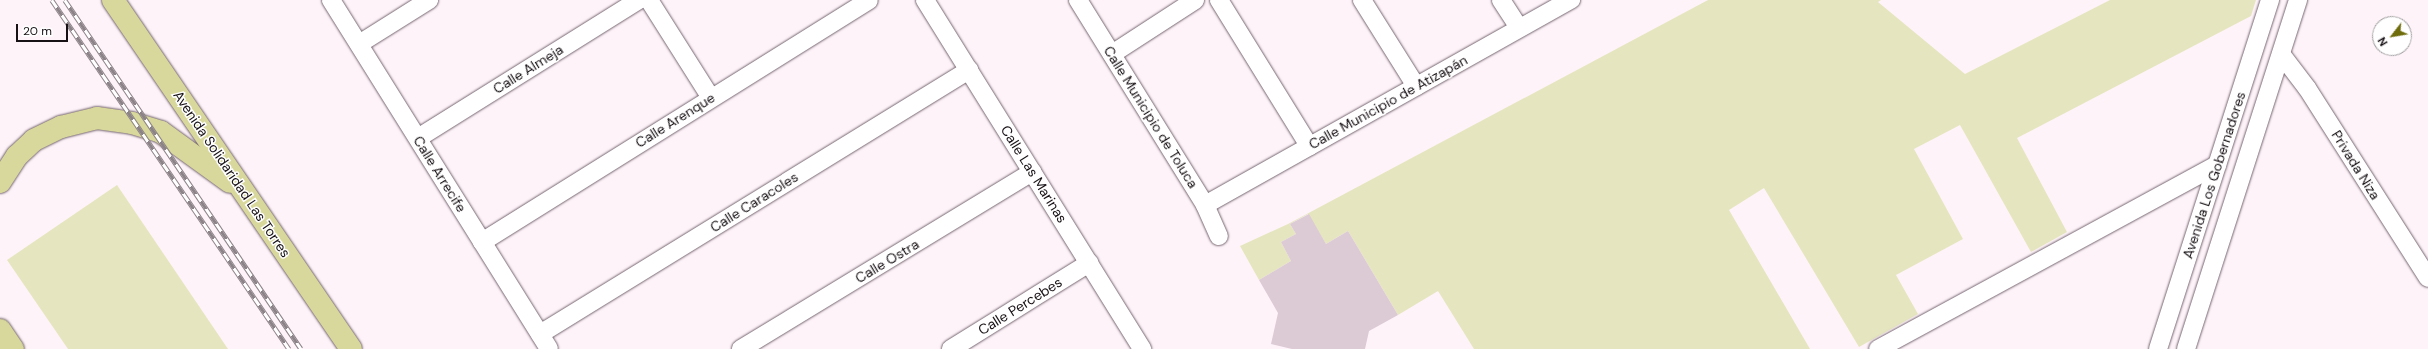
<!DOCTYPE html>
<html>
<head>
<meta charset="utf-8">
<style>
  body { margin:0 }
  #map { position:relative; width:2428px; height:349px; overflow:hidden; background:#fef3f9; font-family:"DM Sans",sans-serif }
  div>[style] { position:absolute }
  [style*='--x'] { left:calc(var(--x)*1px); top:calc(var(--y)*1px); width:calc(var(--w)*1px); rotate:calc(var(--a)*1deg) }
  .green>* { inset:0; background:#e5e6bf }
  .building>* { inset:0; background:#dccad5 }
  .roads { filter:drop-shadow(0 0 1px #766670) drop-shadow(0 0 1px #766670) }
  .minor>* { height:18px; margin:-9px; padding:0 9px; transform-origin:9px; border-radius:9px; background:#fff }
  .major>* { height:22px; margin:-11px; padding:0 11px; transform-origin:11px; border-radius:11px; background:#d8d79c }
  .rail>* { height:4.5px; margin-top:-2.25px; transform-origin:0; background:repeating-linear-gradient(90deg,#fff 0 9px,#8c8388 0 18px); box-sizing:border-box; border-block:1px solid #8c8388 }
  span { translate:-50% -50%; white-space:nowrap; text-align:center; line-height:1.15; -webkit-text-stroke:3px #fff; paint-order:stroke }
  .street-label { font-size:14px; color:#171115 }
  .north { position:absolute; left:2372px; top:16px; width:40px; height:40px; box-sizing:border-box; background:#fff; border:1px solid #a2a0a1; border-radius:50%; rotate:239deg; font-size:11px; font-weight:700; line-height:16px; text-align:center; color:#171115 }
  .north::after { content:''; display:block; margin:auto; width:14px; height:18px; background:#6e6c0b; clip-path:polygon(50% 0,100% 100%,50% 72%,0 100%) }
  .scale { position:absolute; left:16px; top:24px; width:52px; height:18px; box-sizing:border-box; border:2px solid #171115; border-top:0; padding-left:5px; font-size:12px; line-height:14px; white-space:nowrap; color:#171115; -webkit-text-stroke:3px #fff; paint-order:stroke }
</style>
</head>
<body>
<div id="map">
  <div class="green">
    <i style="clip-path:polygon(1708px 0,1881px 0,1878px 2px,1965px 74px,2110px 0,2256px 0,2251px 16px,2017px 138px,2067px 232px,2031px 252px,1960px 125px,1914px 149px,1963px 239px,1896px 275px,1918px 314px,1859px 347px,1764px 188px,1729px 210px,1810px 349px,1474px 349px,1438px 291px,1398px 315px,1348px 231px,1326px 244px,1308px 214px,1290px 224px,1296px 234px,1281px 242px,1291px 261px,1259px 280px,1240px 246px,1288px 224px)"></i>
    <i style="clip-path:polygon(117px 185px,228px 349px,68px 349px,7px 260px)"></i>
  </div>
  <div class="building">
    <i style="clip-path:polygon(1309px 214px,1326px 244px,1348px 231px,1398px 315px,1369px 331px,1365px 349px,1292px 349px,1271px 344px,1278px 313px,1259px 280px,1291px 261px,1281px 242px,1296px 234px,1290px 224px)"></i>
  </div>
  <div class="roads">
    <div class="minor">
      <i style="--x:331;--y:0;--w:411;--a:58"></i>
      <i style="--x:649;--y:0;--w:116;--a:57.7"></i>
      <i style="--x:925;--y:0;--w:411;--a:58.1"></i>
      <i style="--x:1078;--y:0;--w:241;--a:58.2"></i>
      <i style="--x:1205;--y:205;--w:34;--a:66"></i>
      <i style="--x:1219;--y:0;--w:172;--a:58.3"></i>
      <i style="--x:1362;--y:0;--w:102;--a:57.9"></i>
      <i style="--x:1501;--y:0;--w:33;--a:57"></i>
      <i style="--x:359;--y:44;--w:83;--a:-32.2"></i>
      <i style="--x:1112;--y:54;--w:99;--a:-33"></i>
      <i style="--x:2281;--y:54;--w:43;--a:52.6"></i>
      <i style="--x:2307;--y:88;--w:225;--a:57.5"></i>
      <i style="--x:418;--y:138;--w:261;--a:-32"></i>
      <i style="--x:1205;--y:205;--w:420;--a:-29.3"></i>
      <i style="--x:482;--y:242;--w:456;--a:-32"></i>
      <i style="--x:540;--y:334;--w:504;--a:-31.61"></i>
      <i style="--x:741;--y:349;--w:341;--a:-31.3"></i>
      <i style="--x:951;--y:349;--w:163;--a:-31.9"></i>
      <i style="--x:1878;--y:349;--w:386;--a:-28.5"></i>
      <i style="--x:2158;--y:349;--w:367;--a:-72.2"></i>
      <i style="--x:2186;--y:349;--w:367;--a:-72.2"></i>
    </div>
    <div class="major">
      <i style="--x:113;--y:0;--w:422;--a:55.7"></i>
      <i style="--x:0;--y:182;--w:31;--a:-57"></i>
      <i style="--x:17;--y:156;--w:23;--a:-43"></i>
      <i style="--x:34;--y:140;--w:30;--a:-26"></i>
      <i style="--x:61;--y:127;--w:37;--a:-14"></i>
      <i style="--x:97;--y:118;--w:35;--a:8"></i>
      <i style="--x:132;--y:123;--w:30;--a:17"></i>
      <i style="--x:161;--y:132;--w:85;--a:35.9"></i>
      <i style="--x:0;--y:330;--w:23;--a:56"></i>
    </div>
  </div>
  <div class="rail">
    <i style="--x:52;--y:0;--w:422;--a:55.8"></i>
    <i style="--x:65;--y:0;--w:421;--a:55.9"></i>
  </div>
  <div class="street-label">
    <span style="left:528px;top:69px;rotate:-32deg">Calle Almeja</span>
    <span style="left:1388px;top:102px;rotate:-29deg">Calle Municipio de Atizapán</span>
    <span style="left:1151px;top:117px;rotate:58deg">Calle Municipio de Toluca</span>
    <span style="left:675px;top:120px;rotate:-32deg">Calle Arenque</span>
    <span style="left:2356px;top:165px;rotate:58deg">Privada Niza</span>
    <span style="left:232px;top:174px;rotate:56deg">Avenida Solidaridad Las Torres</span>
    <span style="left:440px;top:174px;rotate:58deg">Calle Arrecife</span>
    <span style="left:1034px;top:174px;rotate:58deg">Calle Las Marinas</span>
    <span style="left:2214px;top:175px;rotate:-72deg">Avenida Los Gobernadores</span>
    <span style="left:754px;top:202px;rotate:-32deg">Calle Caracoles</span>
    <span style="left:887px;top:261px;rotate:-31deg">Calle Ostra</span>
    <span style="left:1020px;top:306px;rotate:-32deg">Calle Percebes</span>
  </div>
  <div class="north">N</div>
  <div class="scale">20 m</div>
</div>
</body>
</html>
